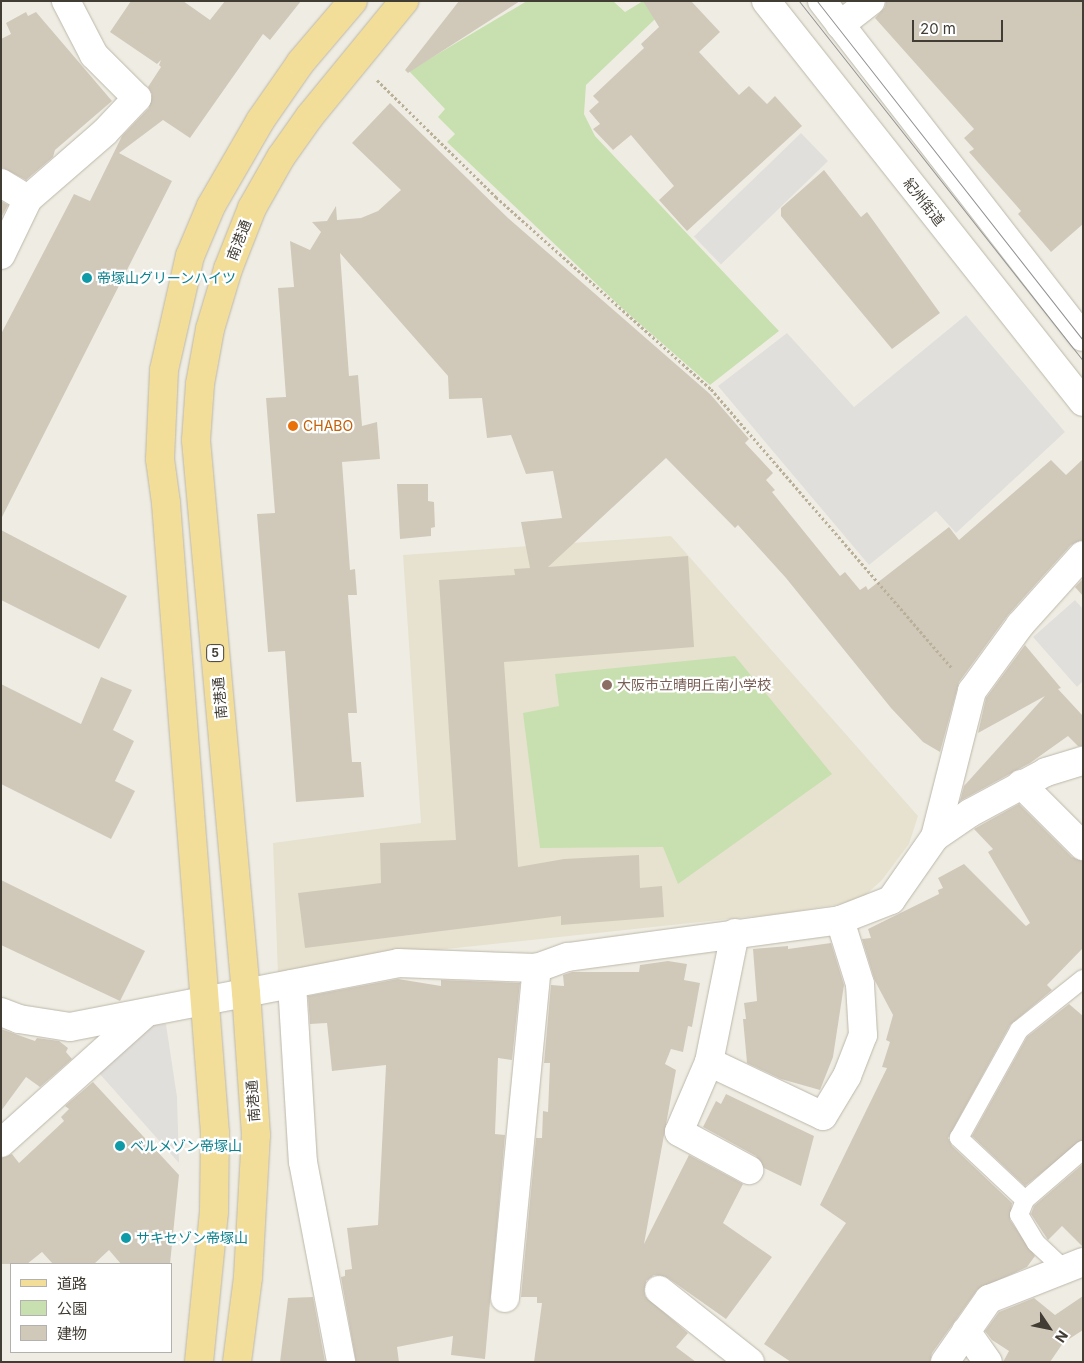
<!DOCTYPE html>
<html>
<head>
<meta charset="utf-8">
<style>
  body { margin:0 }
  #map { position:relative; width:1084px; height:1363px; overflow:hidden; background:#efede3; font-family:Inter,"Noto Sans JP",sans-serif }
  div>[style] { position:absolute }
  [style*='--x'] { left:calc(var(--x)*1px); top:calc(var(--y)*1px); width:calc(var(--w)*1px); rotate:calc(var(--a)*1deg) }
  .education>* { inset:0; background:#e7e2cf }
  .green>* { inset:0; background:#c8e0b0 }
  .parking>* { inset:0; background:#e1dfdb; transform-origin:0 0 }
  .building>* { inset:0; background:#d0c9ba }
  .path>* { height:3px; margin-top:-1.5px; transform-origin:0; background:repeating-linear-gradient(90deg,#bab09a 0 2.5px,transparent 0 5px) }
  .roads { filter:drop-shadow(0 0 1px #bdb7aa) drop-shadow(0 0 1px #bdb7aa) }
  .lane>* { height:18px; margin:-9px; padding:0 9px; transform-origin:9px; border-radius:9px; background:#fff }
  .street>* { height:28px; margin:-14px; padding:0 14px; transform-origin:14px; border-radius:14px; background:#fff }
  .primary>* { height:28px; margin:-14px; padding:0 14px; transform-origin:14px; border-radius:14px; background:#f3de99 }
  .tram>* { height:1px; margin:-0.5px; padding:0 0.5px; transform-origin:0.5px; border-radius:0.5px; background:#929292 }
  .dots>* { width:14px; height:14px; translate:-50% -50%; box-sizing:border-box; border:2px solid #fff; border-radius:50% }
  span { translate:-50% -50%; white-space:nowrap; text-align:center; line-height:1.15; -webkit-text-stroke:4.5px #fff; paint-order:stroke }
  .shield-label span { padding:1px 4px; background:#fff; border:1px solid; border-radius:4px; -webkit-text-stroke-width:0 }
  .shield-label { font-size:12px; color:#413d34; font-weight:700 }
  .street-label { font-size:14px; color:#413d34 }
  .culture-label { font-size:14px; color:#0d838f }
  .left { translate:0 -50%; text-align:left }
  .food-label { font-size:14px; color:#c56008 }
  .education-label { font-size:14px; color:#785e54 }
  .frame { position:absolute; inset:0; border:2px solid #413d34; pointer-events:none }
  .legend { position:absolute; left:10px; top:1263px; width:162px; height:90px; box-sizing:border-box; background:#fff; border:1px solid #b3b1ae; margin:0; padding:6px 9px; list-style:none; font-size:15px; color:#413d34 }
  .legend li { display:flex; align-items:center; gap:10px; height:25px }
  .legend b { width:25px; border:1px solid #b3b1ae }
  .north { position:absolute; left:1024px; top:1303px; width:50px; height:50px; -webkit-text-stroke:4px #fff; paint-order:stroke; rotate:124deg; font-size:14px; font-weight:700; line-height:20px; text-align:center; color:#413d34 }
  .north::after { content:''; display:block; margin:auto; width:18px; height:22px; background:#413d34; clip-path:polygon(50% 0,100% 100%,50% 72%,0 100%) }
  .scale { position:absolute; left:912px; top:20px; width:91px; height:22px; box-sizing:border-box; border:2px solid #413d34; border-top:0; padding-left:6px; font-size:15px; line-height:18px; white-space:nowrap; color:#413d34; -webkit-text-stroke:4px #fff; paint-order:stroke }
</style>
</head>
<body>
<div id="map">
  <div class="education">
    <i style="clip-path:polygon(671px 536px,918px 816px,909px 844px,882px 880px,859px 901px,786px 913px,333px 961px,278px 975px,273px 843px,421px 823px,403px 555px)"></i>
  </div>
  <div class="green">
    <i style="clip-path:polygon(527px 1px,613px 1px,625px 12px,643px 1px,674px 1px,586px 85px,584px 114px,595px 136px,779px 331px,710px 385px,623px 309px,447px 142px,455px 134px,438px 117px,445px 109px,409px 71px)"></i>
    <i style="clip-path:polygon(735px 656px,832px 774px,678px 884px,663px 847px,540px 848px,523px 713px,559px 706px,555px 674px)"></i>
  </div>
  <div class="parking">
    <i style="left:801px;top:133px;width:39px;height:149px;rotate:46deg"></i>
    <i style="clip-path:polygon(966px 315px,1065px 432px,956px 533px,936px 511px,869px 565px,718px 386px,787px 333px,854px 407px)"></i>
    <i style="clip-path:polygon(1075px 600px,1083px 609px,1083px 681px,1077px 687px,1033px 637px)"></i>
    <i style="clip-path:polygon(166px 1024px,177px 1097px,179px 1163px,98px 1072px,144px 1026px)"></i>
  </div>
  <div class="building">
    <i style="clip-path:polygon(131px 1px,183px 1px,210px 20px,225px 1px,301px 1px,270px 40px,263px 34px,190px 138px,163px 120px,119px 153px,172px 181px,1px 519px,1px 334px,74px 194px,90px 201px,122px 136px,149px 108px,152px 94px,148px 87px,161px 67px,159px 65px,161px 60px,157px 64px,110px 32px)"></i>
    <i style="clip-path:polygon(459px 1px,520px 1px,408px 73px,405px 70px)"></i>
    <i style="clip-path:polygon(643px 1px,691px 1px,720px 32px,699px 52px,739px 95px,749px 86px,767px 104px,775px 96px,802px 126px,687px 231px,659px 200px,674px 186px,631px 135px,613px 150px,593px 129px,600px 124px,589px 111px,599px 102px,593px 96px,644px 48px,641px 44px,659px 27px)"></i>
    <i style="clip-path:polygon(886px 1px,1083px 1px,1083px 224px,1051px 252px,1018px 214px,1021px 211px,969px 152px,974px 149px,964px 138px,974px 129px,875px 18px,885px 7px)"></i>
    <i style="clip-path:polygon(26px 12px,28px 16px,36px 12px,112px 101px,55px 150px,53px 157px,26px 180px,1px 167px,1px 39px,11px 34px,6px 23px)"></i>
    <i style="clip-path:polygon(390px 103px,508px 218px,710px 394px,749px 439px,745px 443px,773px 473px,766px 480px,775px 490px,772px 492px,840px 576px,845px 572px,860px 590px,866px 586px,868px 590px,949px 527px,959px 540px,1051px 460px,1066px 475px,1083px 459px,1083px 540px,1071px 545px,1008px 615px,959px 682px,940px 752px,923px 742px,891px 708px,786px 578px,738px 525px,735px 528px,666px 458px,548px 567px,688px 556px,694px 647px,504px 662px,518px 867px,564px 859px,639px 855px,640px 888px,662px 886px,664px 917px,561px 925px,561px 916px,305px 948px,298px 893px,381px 883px,380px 843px,456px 840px,439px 580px,515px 575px,514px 569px,530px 568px,521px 522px,562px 518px,553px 471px,526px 474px,511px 435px,487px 438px,482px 398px,449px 399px,448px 376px,340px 253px,349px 376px,358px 375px,362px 426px,377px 422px,380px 459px,342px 462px,350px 570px,355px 569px,357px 595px,348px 595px,357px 713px,348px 713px,352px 762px,361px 762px,364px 797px,296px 802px,285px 651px,268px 652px,257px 514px,275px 513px,266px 398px,286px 397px,278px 288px,294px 287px,290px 241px,310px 250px,321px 232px,312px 222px,327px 221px,336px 206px,337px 220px,361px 218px,378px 211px,401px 190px,352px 143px)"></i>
    <i style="clip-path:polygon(824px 170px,861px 217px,867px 212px,940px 313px,892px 349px,781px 216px,781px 208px)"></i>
    <i style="clip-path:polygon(1px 201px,8px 205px,1px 218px)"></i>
    <i style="clip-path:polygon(397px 484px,428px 484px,428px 501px,434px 502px,435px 527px,431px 528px,431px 536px,400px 539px)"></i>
    <i style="clip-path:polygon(1px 530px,127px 596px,99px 649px,1px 600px)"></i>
    <i style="clip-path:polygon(1083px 579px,1083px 596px,1075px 587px)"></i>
    <i style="clip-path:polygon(1025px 645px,1061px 688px,1058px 689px,1083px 716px,1083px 746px,1078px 746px,1068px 736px,1030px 763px,960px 801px,964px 786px,1045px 696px,978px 733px,986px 698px)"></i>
    <i style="clip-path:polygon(101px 677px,132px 690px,113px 730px,134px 741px,115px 781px,135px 791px,111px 839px,1px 784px,1px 684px,81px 724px)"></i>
    <i style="clip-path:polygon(1019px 804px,1072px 857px,1083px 861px,1083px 948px,1047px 985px,1052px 990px,1010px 1025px,948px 1138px,952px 1146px,1012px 1203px,1010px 1220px,1035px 1256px,1027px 1267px,977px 1290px,932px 1353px,930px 1362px,791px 1362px,764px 1344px,846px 1223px,820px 1205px,887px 1068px,882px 1067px,890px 1042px,886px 1040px,893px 1015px,875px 981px,862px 939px,871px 938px,868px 929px,939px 894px,938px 890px,943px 888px,938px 878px,964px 864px,1026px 926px,1030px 923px,988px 852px,993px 849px,974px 829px)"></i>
    <i style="clip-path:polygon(1px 880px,145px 951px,120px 1001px,1px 945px)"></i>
    <i style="clip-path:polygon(831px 943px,844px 985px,833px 1057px,820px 1090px,781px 1079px,747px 1063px,743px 1019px,746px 1019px,744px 1003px,757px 1001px,753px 949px,788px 946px,788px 949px)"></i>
    <i style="clip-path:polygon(668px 961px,687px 964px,684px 980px,700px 983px,692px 1027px,688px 1026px,683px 1052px,671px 1049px,665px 1064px,676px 1070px,644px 1244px,689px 1155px,743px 1184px,723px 1223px,772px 1257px,726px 1319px,668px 1278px,654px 1275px,646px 1281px,645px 1296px,688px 1333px,676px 1347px,696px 1362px,534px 1362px,542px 1303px,537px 1303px,537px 1297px,521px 1297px,536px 1138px,542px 1138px,543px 1111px,548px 1112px,550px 1063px,544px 1063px,551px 985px,564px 986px,563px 975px,572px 972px,639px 972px,640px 965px)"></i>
    <i style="clip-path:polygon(398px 979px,441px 986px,441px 980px,520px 983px,512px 1060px,498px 1058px,495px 1134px,505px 1135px,485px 1359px,451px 1355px,453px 1336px,397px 1347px,399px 1362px,356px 1362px,341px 1277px,345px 1276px,345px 1270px,352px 1269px,347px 1228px,378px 1225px,386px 1065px,332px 1071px,327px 1023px,310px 1024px,308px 996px)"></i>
    <i style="clip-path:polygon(1069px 1004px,1083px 1016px,1083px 1140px,1025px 1186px,972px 1136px,1027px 1037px)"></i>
    <i style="clip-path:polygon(1px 1029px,35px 1041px,37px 1038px,59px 1041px,68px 1048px,66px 1052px,72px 1059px,40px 1087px,26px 1077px,1px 1111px)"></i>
    <i style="clip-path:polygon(93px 1082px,179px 1175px,170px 1264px,121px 1264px,109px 1250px,94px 1264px,53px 1264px,42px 1252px,27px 1264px,1px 1264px,1px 1158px,12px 1154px,19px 1163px,64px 1121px,61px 1117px,69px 1109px,65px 1106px)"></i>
    <i style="clip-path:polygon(726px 1094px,814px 1136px,801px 1186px,764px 1168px,756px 1156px,703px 1127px,716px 1101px,721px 1104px)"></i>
    <i style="clip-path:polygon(1083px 1164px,1083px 1247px,1062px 1226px,1048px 1240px,1031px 1214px,1034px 1206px)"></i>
    <i style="clip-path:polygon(1083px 1296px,1083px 1330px,1063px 1343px,1050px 1362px,1003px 1362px,1009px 1351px,992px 1340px,985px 1331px,999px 1312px,1034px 1298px,1055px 1315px)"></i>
    <i style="clip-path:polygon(313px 1297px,325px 1362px,280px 1362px,288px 1298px)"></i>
  </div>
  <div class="path">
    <i style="--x:377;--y:80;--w:167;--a:44.5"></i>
    <i style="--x:496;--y:197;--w:288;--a:41.8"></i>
    <i style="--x:711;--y:389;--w:369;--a:49.2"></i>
  </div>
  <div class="roads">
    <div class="lane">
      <i style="--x:1025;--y:1200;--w:91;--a:-136.8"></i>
      <i style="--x:959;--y:1138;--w:124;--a:-60.9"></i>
      <i style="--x:1019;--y:1030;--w:82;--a:-38.6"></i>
      <i style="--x:1064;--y:1269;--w:38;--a:-137"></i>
      <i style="--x:1036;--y:1243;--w:33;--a:-121"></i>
      <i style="--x:1019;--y:1215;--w:16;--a:-68"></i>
      <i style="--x:1025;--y:1200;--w:77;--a:-40.8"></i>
    </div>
    <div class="street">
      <i style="--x:766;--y:1;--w:511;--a:51.67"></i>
      <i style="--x:822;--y:1;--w:425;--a:52.2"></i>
      <i style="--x:840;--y:25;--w:39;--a:-38"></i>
      <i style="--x:1;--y:183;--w:31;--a:31"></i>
      <i style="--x:1;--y:255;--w:62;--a:-64.3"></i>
      <i style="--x:28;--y:199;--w:102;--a:-41"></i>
      <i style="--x:105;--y:132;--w:47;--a:-46.7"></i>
      <i style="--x:137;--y:98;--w:61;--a:-135"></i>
      <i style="--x:94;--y:55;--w:61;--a:-117.4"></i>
      <i style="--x:1021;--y:784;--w:88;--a:45"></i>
      <i style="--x:935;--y:837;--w:151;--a:-75.8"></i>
      <i style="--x:972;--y:691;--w:82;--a:-54"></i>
      <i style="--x:1020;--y:625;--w:94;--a:-48"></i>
      <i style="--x:735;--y:933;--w:132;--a:101.4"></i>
      <i style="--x:709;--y:1062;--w:126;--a:25.3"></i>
      <i style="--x:823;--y:1116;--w:47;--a:-59"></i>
      <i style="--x:847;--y:1076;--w:44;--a:-68.7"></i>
      <i style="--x:863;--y:1035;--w:51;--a:-93.4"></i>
      <i style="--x:860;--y:984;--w:67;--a:-107.4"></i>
      <i style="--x:292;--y:984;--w:178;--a:86.5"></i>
      <i style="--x:303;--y:1162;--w:204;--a:79.2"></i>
      <i style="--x:1;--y:1012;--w:19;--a:21"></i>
      <i style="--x:19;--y:1019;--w:52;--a:8.9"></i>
      <i style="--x:70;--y:1027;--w:334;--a:-11"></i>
      <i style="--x:398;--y:963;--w:139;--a:2.1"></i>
      <i style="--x:537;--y:968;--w:33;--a:-20"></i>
      <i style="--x:568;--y:957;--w:275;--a:-7.7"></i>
      <i style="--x:840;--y:920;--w:55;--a:-21.4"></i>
      <i style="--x:891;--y:900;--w:77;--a:-55.1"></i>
      <i style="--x:935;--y:837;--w:42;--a:-34.4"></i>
      <i style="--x:970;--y:813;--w:86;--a:-28.3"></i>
      <i style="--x:1046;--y:772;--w:39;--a:-17"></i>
      <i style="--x:709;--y:1062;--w:76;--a:113.2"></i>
      <i style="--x:679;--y:1132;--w:80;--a:28.5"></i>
      <i style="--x:1;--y:1143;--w:195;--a:-41.9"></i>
      <i style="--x:659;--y:1290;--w:116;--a:38.4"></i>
      <i style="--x:505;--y:1298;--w:332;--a:-84.5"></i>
      <i style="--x:966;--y:1331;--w:38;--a:55"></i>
      <i style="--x:945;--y:1362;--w:77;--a:-55.1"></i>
      <i style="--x:989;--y:1299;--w:101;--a:-21.5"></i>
    </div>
    <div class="primary">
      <i style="--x:199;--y:1362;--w:151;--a:-84.3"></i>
      <i style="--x:214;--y:1212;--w:79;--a:-89.3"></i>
      <i style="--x:215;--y:1133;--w:632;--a:-94.45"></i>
      <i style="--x:166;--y:503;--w:44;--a:-97.8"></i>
      <i style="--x:160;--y:459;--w:89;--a:-87.4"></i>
      <i style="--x:164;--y:370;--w:117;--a:-77.2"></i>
      <i style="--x:190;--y:256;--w:54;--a:-67.2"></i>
      <i style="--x:211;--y:206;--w:98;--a:-60"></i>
      <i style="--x:260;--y:121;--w:72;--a:-55.2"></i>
      <i style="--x:301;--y:62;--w:80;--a:-49.6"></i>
      <i style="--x:237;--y:1362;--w:86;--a:-82.6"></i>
      <i style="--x:248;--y:1277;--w:142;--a:-86.8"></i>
      <i style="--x:256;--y:1135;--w:142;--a:-94"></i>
      <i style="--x:246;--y:993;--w:555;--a:-95.17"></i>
      <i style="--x:196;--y:440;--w:56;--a:-85.9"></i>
      <i style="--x:200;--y:384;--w:56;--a:-79.7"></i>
      <i style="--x:210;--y:329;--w:63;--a:-73.3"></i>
      <i style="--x:228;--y:269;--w:66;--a:-68.5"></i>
      <i style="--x:252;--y:208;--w:59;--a:-60.4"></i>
      <i style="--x:281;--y:157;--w:50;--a:-54.7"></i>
      <i style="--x:310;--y:116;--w:149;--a:-50.7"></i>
    </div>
  </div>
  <div class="tram">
    <i style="--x:799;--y:1;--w:459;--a:51.7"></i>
    <i style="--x:817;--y:1;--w:431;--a:51.9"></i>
  </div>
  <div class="dots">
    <i style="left:87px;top:278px;background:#0f9aa8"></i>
    <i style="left:293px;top:426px;background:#e8710a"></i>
    <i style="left:607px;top:685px;background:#8d6e63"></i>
    <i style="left:120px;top:1146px;background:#0f9aa8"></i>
    <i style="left:126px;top:1238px;background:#0f9aa8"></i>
  </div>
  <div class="shield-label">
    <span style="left:215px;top:653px">5</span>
  </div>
  <div class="street-label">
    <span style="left:924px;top:202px;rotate:52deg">紀州街道</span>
    <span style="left:239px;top:240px;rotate:-69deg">南港通</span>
    <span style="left:220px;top:698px;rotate:-95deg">南港通</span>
    <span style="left:253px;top:1101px;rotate:-94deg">南港通</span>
  </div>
  <div class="culture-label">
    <span class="left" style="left:97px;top:278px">帝塚山グリーンハイツ</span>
    <span class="left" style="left:130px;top:1146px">ベルメゾン帝塚山</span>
    <span class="left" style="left:136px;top:1238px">サキセゾン帝塚山</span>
  </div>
  <div class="food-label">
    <span class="left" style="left:303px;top:426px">CHABO</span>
  </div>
  <div class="education-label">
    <span class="left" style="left:617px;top:685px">大阪市立晴明丘南小学校</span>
  </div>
  <div class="frame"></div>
  <ul class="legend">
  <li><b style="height:6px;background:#f3de99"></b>道路</li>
  <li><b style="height:14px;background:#c8e0b0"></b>公園</li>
  <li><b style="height:14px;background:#d0c9ba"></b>建物</li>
  </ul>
  <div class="north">N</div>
  <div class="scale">20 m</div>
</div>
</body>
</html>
